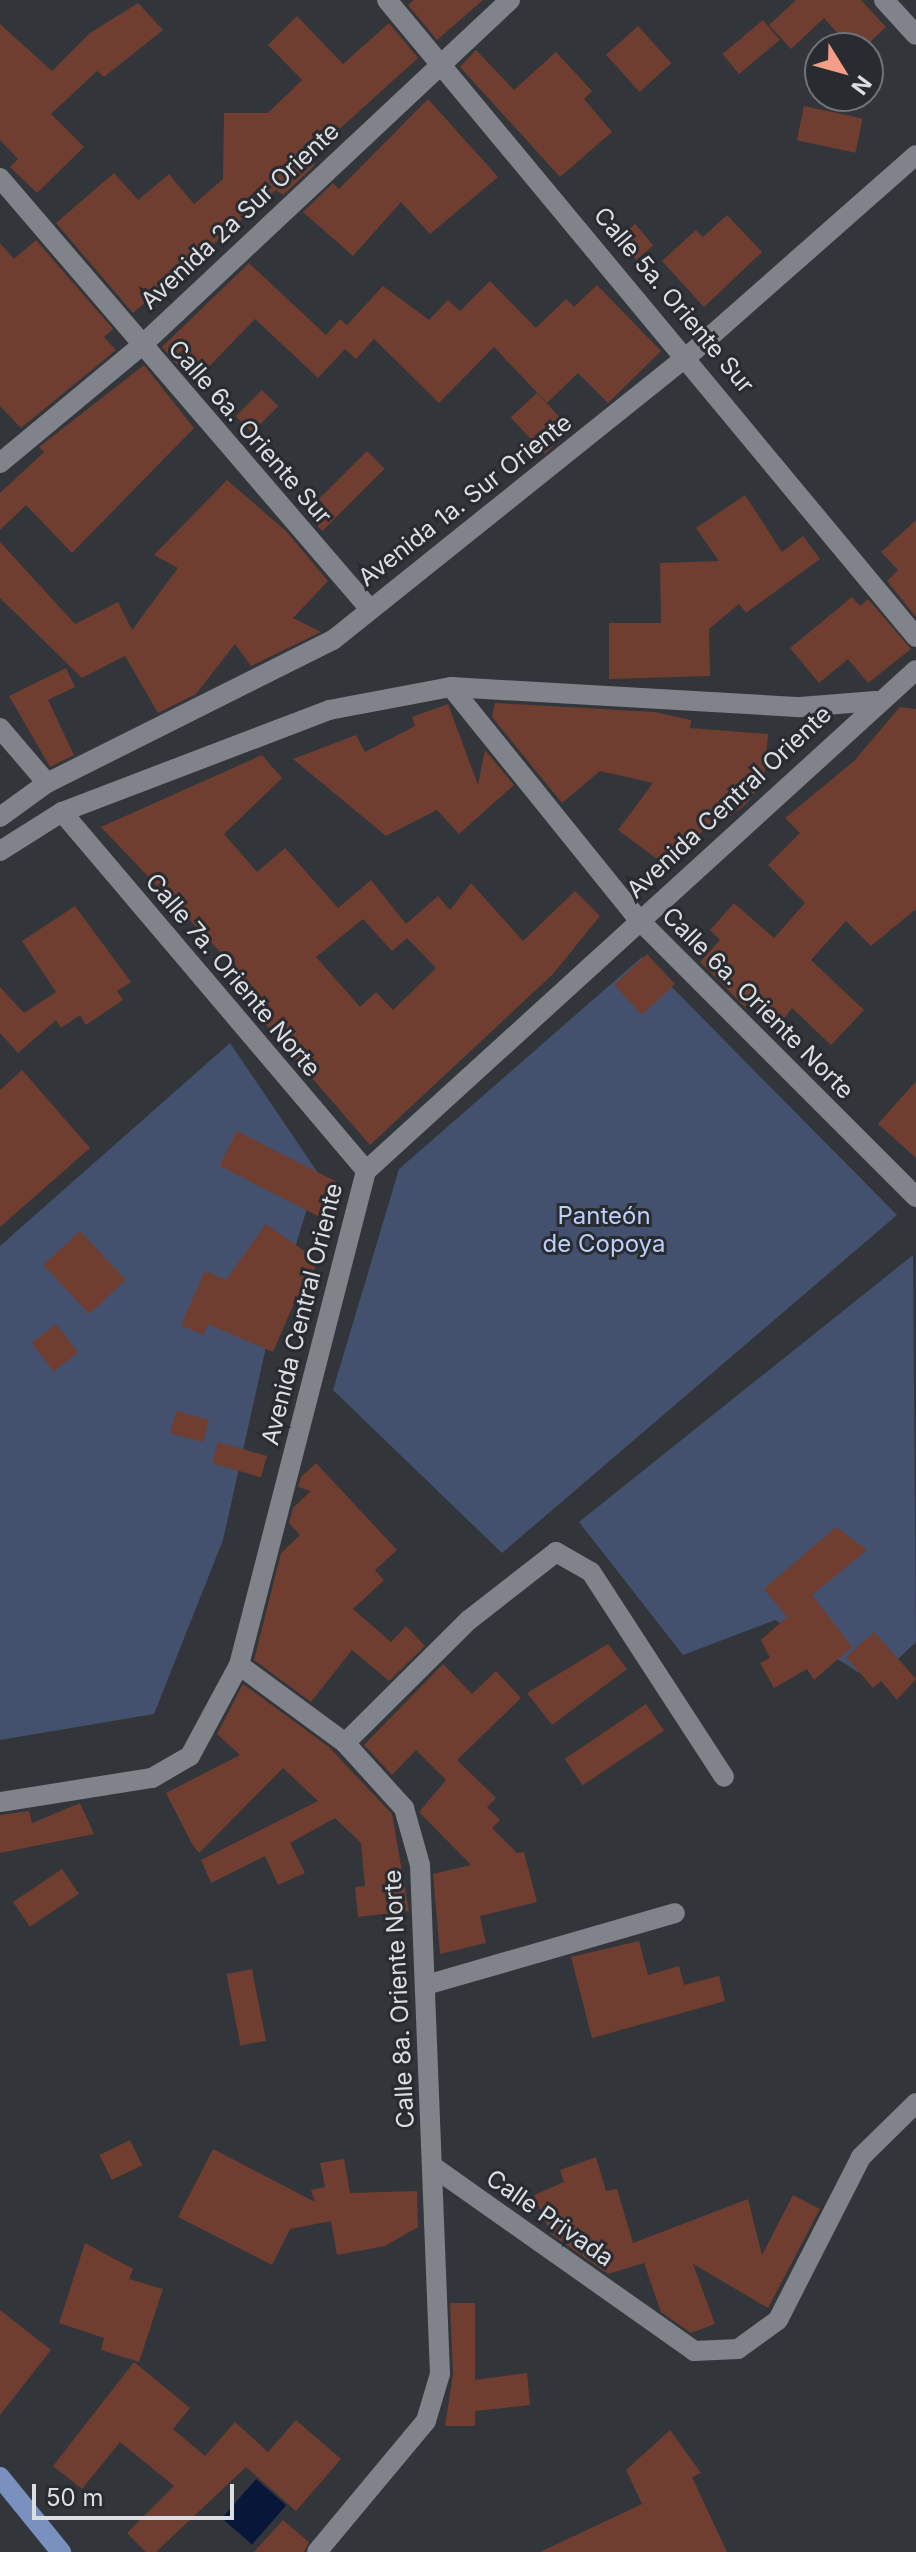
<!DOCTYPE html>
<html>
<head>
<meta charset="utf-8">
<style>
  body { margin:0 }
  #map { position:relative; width:916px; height:2552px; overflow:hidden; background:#32353a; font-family:Inter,sans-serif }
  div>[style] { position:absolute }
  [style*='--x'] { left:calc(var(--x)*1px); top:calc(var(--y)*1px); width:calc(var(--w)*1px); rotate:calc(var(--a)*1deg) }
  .green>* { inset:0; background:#43516f }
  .water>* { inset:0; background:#08163a; transform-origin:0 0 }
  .building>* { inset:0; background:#6f3e30; transform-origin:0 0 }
  .minor>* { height:20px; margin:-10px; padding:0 10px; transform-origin:10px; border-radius:10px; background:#808389 }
  .major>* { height:20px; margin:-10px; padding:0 10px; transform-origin:10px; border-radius:10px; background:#7a90be }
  span { translate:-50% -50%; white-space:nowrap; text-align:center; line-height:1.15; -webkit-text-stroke:6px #282b30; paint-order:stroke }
  .street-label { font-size:24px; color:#dcdee1 }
  .park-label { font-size:24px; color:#bcd0f9 }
  .north { position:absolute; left:804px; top:32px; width:80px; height:80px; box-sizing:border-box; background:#282b30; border:2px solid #707377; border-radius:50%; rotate:127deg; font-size:22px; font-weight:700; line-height:32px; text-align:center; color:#dcdee1 }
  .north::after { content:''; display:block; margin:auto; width:28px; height:36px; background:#f49e87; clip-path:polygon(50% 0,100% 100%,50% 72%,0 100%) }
  .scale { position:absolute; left:32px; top:2484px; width:202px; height:36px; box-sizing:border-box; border:4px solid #dcdee1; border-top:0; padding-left:10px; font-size:24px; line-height:28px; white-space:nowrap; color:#dcdee1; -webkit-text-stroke:6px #282b30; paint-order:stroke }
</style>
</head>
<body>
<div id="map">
  <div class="green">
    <i style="clip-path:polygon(642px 957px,897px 1215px,502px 1553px,333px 1390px,399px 1169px)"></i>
    <i style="clip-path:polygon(230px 1043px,318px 1173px,270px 1329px,223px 1540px,154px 1714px,0 1740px,0 1246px)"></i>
    <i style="clip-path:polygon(913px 1255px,916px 1642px,874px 1682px,775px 1620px,683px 1655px,579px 1522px)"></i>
  </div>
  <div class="water">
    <i style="left:256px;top:2479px;width:40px;height:52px;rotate:41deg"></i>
  </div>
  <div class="building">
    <i style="clip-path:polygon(414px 0,483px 0,437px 40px,408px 5px)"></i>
    <i style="clip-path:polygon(796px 0,861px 0,886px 27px,864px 48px,851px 48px,824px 18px,791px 49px,769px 25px)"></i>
    <i style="clip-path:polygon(138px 3px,163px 30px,104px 77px,97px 71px,51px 114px,84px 147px,37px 193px,10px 167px,18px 159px,0 140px,0 24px,52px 71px,90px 33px)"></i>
    <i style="clip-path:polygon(297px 16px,343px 64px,389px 23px,418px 58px,314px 152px,314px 166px,283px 195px,276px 190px,133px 313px,56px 223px,114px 173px,138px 200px,169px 174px,194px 204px,223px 179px,224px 113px,268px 113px,302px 80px,268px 45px)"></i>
    <i style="left:763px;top:20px;width:26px;height:53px;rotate:50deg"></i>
    <i style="left:638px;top:26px;width:50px;height:43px;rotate:48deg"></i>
    <i style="clip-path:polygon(476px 50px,514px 90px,556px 52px,592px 91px,584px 99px,612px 132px,560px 177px,460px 67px)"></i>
    <i style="clip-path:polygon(428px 99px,498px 177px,430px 234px,401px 202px,353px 256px,303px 212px,333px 183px,339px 189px)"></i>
    <i style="left:804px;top:106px;width:60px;height:35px;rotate:12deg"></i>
    <i style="clip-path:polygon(727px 215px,762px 252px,704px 307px,662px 261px,696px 230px,703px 237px)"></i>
    <i style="left:635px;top:224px;width:28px;height:23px;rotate:49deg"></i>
    <i style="clip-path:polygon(36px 240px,113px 329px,104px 337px,116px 350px,21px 428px,0 406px,0 243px,14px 259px)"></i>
    <i style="clip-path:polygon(249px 263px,326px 335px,340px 319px,347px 325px,383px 286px,429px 320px,448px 300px,460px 311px,490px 281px,536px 328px,566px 299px,574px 307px,597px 285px,661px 351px,608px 403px,578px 373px,547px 403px,494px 347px,439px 403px,374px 339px,356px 359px,345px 349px,318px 378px,255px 319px,193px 383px,162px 347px)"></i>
    <i style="clip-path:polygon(144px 365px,194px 428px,72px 553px,26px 505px,0 530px,0 493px,44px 452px,39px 447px)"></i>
    <i style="left:262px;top:390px;width:23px;height:37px;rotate:45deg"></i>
    <i style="left:537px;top:393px;width:50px;height:36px;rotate:47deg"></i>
    <i style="left:367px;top:451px;width:25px;height:88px;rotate:45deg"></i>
    <i style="clip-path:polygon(227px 480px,286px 531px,328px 581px,293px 618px,321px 632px,251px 666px,235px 644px,196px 694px,158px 713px,125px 656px,82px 678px,0 598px,0 542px,75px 624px,118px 602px,132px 630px,178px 568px,154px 555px)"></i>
    <i style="clip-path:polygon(745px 495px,782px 552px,803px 536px,820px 559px,746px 613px,739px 604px,709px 629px,710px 676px,609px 679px,609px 623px,661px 623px,660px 563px,719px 561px,696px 528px)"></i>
    <i style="clip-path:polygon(916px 520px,916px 617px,887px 581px,898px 570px,881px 552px)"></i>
    <i style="clip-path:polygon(852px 597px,860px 606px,868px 599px,911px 649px,868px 683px,848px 659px,819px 683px,790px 648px)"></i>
    <i style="clip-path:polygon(66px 668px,75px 687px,48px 700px,74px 755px,50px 767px,9px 696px)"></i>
    <i style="clip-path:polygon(495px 703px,655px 712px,691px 720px,690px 728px,768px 734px,764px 780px,746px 804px,728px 818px,721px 813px,699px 835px,672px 870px,618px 830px,653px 783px,600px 771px,562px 803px,492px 717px)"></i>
    <i style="clip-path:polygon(448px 704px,478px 785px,485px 750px,514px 785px,459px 834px,437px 810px,386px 836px,293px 759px,356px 735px,365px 752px,415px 726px,412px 717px)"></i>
    <i style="clip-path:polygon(900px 707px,916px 709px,916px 909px,871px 946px,846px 921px,811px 960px,864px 1010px,831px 1045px,792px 1008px,779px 1025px,751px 1002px,746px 1008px,700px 962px,720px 940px,710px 930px,734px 903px,774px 938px,805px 903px,768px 865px,800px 833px,785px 818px,854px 761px)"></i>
    <i style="clip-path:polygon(evenodd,262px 755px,282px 778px,224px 834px,257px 872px,285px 848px,338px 908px,371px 880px,406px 924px,438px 896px,450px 910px,471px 883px,523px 941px,575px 891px,600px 916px,553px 974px,370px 1145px,255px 1012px,260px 1007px,238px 981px,243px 976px,101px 827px,262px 755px,363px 919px,392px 951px,407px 938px,436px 968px,393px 1010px,376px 992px,360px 1007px,316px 957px,363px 919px)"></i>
    <i style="clip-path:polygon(75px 906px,131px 982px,117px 991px,123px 1000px,86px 1025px,80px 1015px,61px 1028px,56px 1020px,18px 1053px,0 1033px,0 987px,24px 1013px,56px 992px,22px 941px)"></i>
    <i style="left:647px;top:954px;width:41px;height:45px;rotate:47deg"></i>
    <i style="clip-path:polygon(22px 1070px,90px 1148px,0 1227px,0 1090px)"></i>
    <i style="clip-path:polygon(916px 1081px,916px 1158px,878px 1124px)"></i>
    <i style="left:237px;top:1131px;width:119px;height:39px;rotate:27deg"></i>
    <i style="clip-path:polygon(266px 1224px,317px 1260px,303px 1307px,295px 1301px,273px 1352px,208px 1324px,203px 1335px,181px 1325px,205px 1271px,226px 1280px)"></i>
    <i style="left:80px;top:1231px;width:67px;height:50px;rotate:47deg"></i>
    <i style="left:56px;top:1324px;width:36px;height:31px;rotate:52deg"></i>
    <i style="left:176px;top:1411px;width:34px;height:23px;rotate:15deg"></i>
    <i style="left:218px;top:1442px;width:51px;height:22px;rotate:16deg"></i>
    <i style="clip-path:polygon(316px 1463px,397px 1550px,375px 1570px,384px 1580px,353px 1609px,391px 1642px,406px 1626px,425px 1646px,389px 1681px,352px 1650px,311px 1702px,254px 1660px,281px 1553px,300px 1535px,289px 1523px,293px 1508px,311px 1491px,298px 1487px,301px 1477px)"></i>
    <i style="clip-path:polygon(836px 1527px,867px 1550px,812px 1595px,852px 1647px,814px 1680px,807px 1669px,774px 1688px,760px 1663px,770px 1658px,761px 1640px,787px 1617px,764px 1589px)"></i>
    <i style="clip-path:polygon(874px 1632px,916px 1679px,897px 1700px,881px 1681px,873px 1688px,846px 1657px)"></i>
    <i style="clip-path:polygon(608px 1644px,627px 1669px,552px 1725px,527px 1693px)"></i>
    <i style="clip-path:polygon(443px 1664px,472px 1694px,496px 1671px,521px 1698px,457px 1760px,496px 1798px,487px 1807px,500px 1820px,492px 1828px,517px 1853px,524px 1852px,537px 1902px,480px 1916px,486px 1943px,440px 1954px,433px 1874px,471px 1865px,419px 1812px,446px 1780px,416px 1750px,392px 1775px,364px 1745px)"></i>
    <i style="clip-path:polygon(243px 1684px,329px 1747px,392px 1814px,409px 1911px,358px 1917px,355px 1887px,365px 1886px,361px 1843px,335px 1818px,290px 1843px,305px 1873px,278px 1885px,265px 1856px,211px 1883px,201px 1860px,318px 1801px,283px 1768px,199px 1853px,192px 1844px,166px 1793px,240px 1755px,217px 1734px)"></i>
    <i style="left:646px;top:1704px;width:32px;height:98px;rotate:56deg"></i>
    <i style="clip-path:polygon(80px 1803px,94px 1834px,0 1853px,0 1815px,29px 1811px,32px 1823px)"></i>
    <i style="left:62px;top:1869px;width:30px;height:59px;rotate:56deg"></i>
    <i style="clip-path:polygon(639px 1941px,648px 1975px,679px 1966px,684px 1985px,719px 1976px,725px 2001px,592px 2038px,571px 1957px)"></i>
    <i style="left:252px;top:1969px;width:73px;height:26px;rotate:79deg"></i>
    <i style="left:130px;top:2140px;width:28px;height:34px;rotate:64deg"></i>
    <i style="clip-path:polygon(213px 2149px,315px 2202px,311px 2190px,325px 2187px,320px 2163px,344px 2159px,350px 2193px,417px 2191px,418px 2227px,385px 2246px,337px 2255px,331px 2221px,290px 2229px,272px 2265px,178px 2217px)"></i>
    <i style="clip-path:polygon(596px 2157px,606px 2191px,617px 2189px,633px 2243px,748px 2199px,762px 2255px,793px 2195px,820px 2209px,768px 2308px,693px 2264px,715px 2324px,691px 2333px,661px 2312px,644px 2263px,608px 2274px,551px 2234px,534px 2195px,564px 2182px,560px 2170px)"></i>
    <i style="clip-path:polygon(85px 2243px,133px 2269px,129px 2279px,163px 2289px,139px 2362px,101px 2350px,104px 2338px,59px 2323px)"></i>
    <i style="clip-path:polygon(450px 2303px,475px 2303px,475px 2380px,527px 2373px,530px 2405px,475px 2411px,475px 2426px,445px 2426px,453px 2374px)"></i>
    <i style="clip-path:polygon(0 2310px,51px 2350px,0 2415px)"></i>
    <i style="clip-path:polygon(134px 2362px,190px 2408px,173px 2429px,205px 2456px,235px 2422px,268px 2452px,296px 2420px,341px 2459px,296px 2511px,246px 2467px,156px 2552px,146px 2552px,127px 2533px,174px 2486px,120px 2442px,82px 2489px,53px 2466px)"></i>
    <i style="clip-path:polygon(670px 2430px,701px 2473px,692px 2477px,727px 2552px,540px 2552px,642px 2504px,626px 2470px)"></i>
    <i style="clip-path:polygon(283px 2520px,309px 2542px,304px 2552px,254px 2552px)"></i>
  </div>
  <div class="minor">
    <i style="--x:387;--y:0;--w:828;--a:50.29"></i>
    <i style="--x:884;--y:0;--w:47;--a:47.6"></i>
    <i style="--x:0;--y:178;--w:567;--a:49.37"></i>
    <i style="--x:0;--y:463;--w:183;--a:-39.7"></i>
    <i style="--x:141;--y:346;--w:506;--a:-43.16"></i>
    <i style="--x:451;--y:687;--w:299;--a:51.1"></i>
    <i style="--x:639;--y:920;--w:392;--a:45"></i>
    <i style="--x:0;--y:728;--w:72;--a:49.5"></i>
    <i style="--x:62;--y:812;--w:470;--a:49.7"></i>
    <i style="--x:0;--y:817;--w:58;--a:-35.9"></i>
    <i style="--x:47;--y:783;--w:320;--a:-26.6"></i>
    <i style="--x:333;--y:640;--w:455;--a:-38.7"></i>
    <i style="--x:688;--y:356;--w:304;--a:-41.4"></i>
    <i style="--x:0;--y:851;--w:73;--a:-32.2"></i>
    <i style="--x:62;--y:812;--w:286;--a:-20.9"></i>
    <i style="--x:329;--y:710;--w:124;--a:-10.7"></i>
    <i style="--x:451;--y:687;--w:350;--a:3.3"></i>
    <i style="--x:800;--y:707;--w:76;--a:-4.5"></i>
    <i style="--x:239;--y:1665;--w:132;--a:36.3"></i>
    <i style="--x:345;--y:1743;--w:88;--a:47.8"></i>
    <i style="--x:404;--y:1808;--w:59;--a:74.3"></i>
    <i style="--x:420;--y:1865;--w:509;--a:87.75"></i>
    <i style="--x:440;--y:2374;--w:49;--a:106.6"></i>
    <i style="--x:426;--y:2421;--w:170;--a:129.8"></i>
    <i style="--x:345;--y:1743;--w:175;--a:-44.8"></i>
    <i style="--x:469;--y:1620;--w:110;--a:-38"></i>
    <i style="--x:556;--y:1552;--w:40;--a:29.7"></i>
    <i style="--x:591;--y:1572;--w:244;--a:57"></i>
    <i style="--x:0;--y:1802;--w:154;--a:-9"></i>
    <i style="--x:152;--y:1778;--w:44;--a:-30.1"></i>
    <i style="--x:190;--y:1756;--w:103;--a:-61.7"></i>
    <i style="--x:239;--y:1665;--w:510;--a:-75.58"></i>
    <i style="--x:366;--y:1171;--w:744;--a:-42.33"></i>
    <i style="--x:426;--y:1985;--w:259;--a:-16.1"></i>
    <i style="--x:435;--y:2168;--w:317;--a:35.2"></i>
    <i style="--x:694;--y:2351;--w:44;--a:-2.6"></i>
    <i style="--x:738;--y:2349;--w:49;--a:-35.9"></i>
    <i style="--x:778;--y:2320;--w:183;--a:-63"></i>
    <i style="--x:861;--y:2157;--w:77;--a:-44.5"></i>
  </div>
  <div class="major">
    <i style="--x:0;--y:2477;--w:97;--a:50.9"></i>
  </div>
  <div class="street-label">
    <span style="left:240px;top:216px;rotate:-43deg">Avenida 2a Sur Oriente</span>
    <span style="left:674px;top:300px;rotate:50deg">Calle 5a. Oriente Sur</span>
    <span style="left:250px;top:432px;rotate:49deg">Calle 6a. Oriente Sur</span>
    <span style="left:465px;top:500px;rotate:-38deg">Avenida 1a. Sur Oriente</span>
    <span style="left:729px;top:802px;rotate:-43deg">Avenida Central Oriente</span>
    <span style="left:233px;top:975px;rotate:50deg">Calle 7a. Oriente Norte</span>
    <span style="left:758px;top:1003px;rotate:45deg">Calle 6a. Oriente Norte</span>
    <span style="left:302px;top:1314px;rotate:-76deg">Avenida Central Oriente</span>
    <span style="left:399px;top:1999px;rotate:-93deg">Calle 8a. Oriente Norte</span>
    <span style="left:550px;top:2218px;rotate:35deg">Calle Privada</span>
  </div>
  <div class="park-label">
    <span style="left:604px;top:1230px">Panteón<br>de Copoya</span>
  </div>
  <div class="north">N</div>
  <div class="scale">50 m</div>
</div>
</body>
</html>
